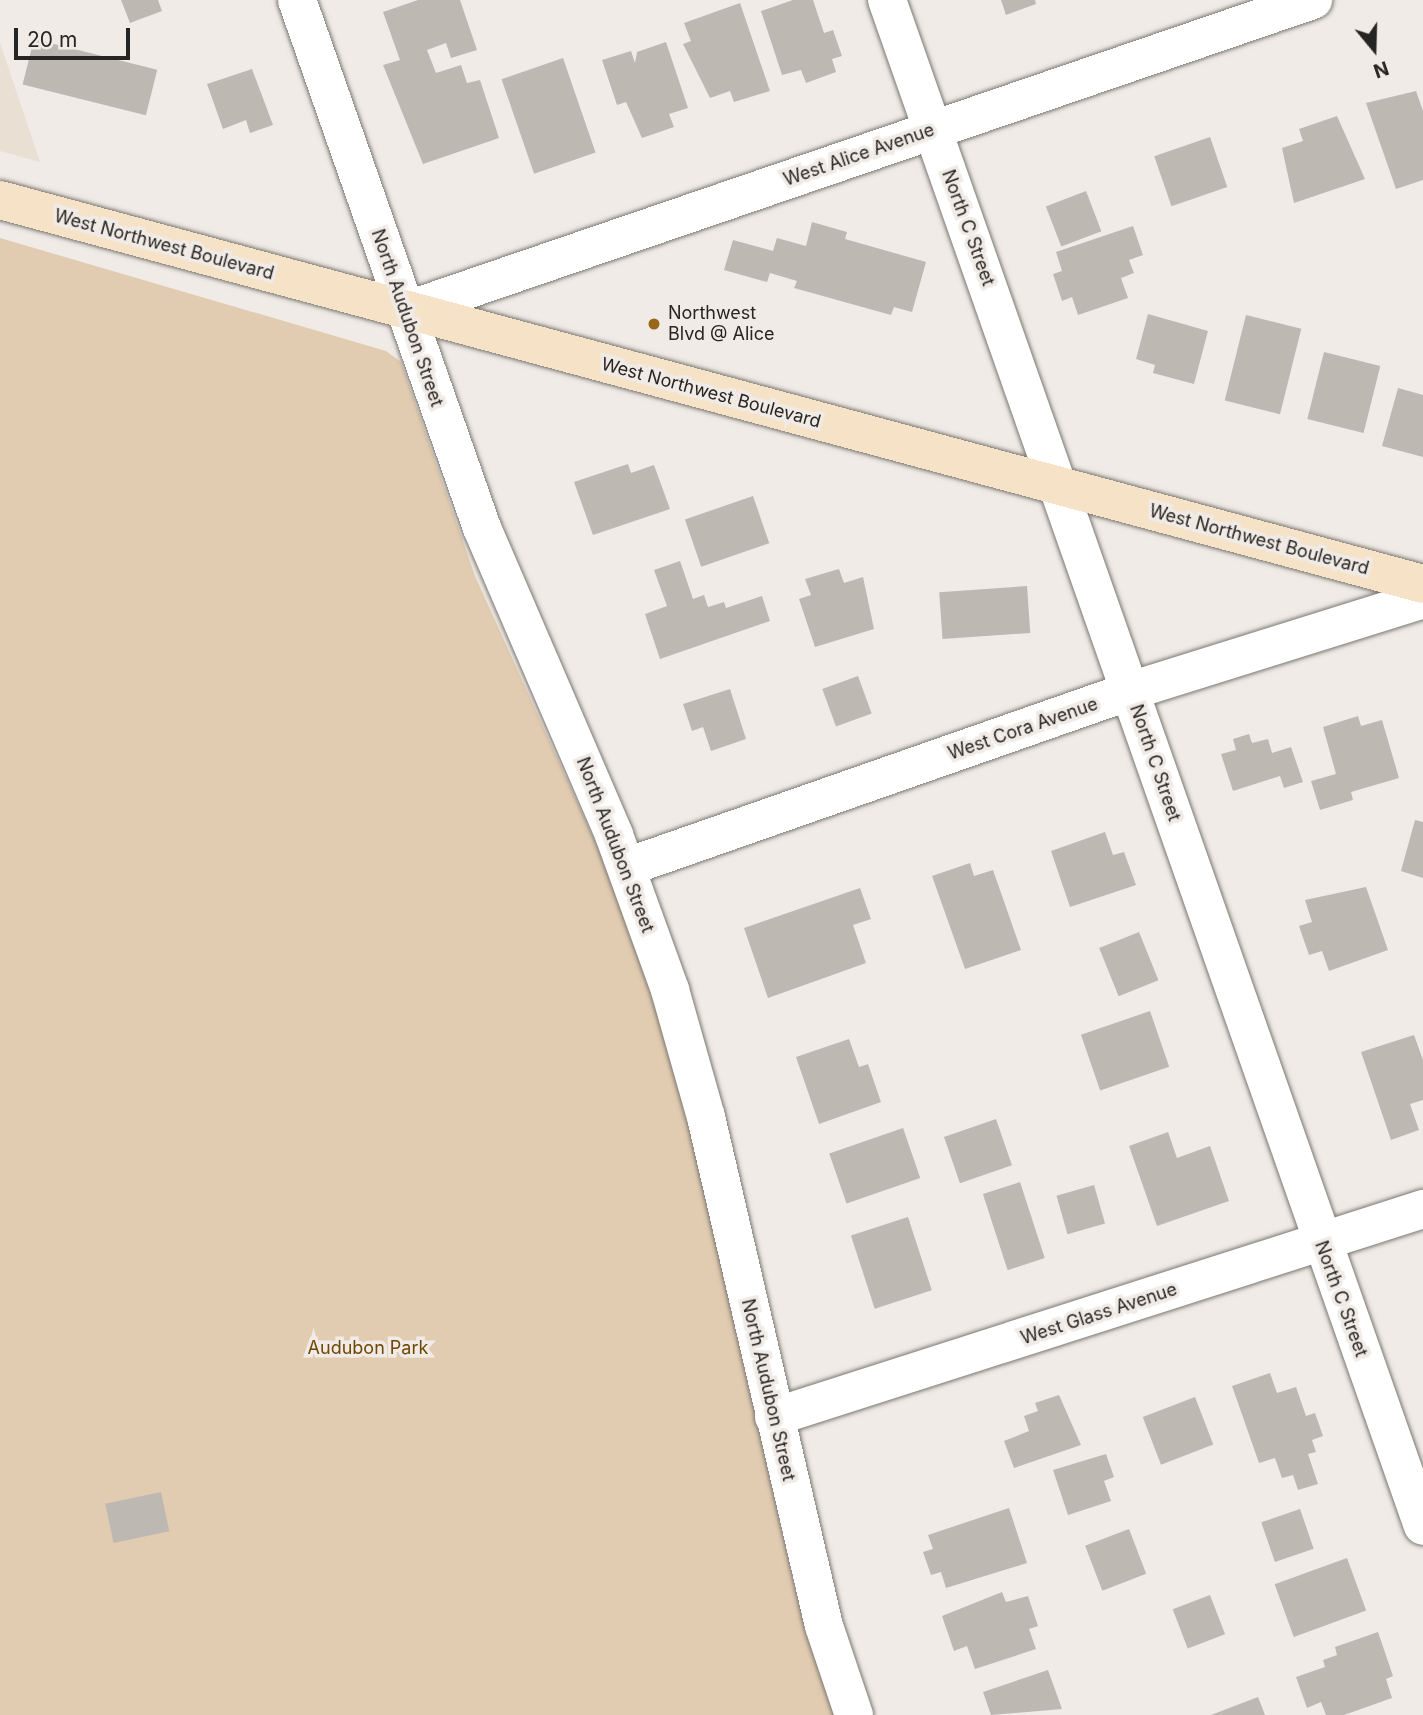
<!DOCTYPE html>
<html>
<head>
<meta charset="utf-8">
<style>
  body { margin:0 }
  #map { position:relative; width:1423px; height:1715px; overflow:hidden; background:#f0ebe6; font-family:Inter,sans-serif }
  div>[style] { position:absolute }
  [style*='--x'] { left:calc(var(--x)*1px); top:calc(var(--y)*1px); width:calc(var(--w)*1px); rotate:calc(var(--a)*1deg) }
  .built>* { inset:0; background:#e9dfd3 }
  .green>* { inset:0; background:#e2ccb1 }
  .building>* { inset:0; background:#bdb8b2; transform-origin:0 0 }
  .roads { filter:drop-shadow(0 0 2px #7b7771) drop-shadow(0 0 2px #7b7771) }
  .street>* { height:38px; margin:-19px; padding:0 19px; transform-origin:19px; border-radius:19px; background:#fff }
  .secondary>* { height:38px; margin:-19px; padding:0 19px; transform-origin:19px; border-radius:19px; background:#f5e2c7 }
  .dots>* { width:19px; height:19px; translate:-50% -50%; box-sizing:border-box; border:4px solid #f0ebe6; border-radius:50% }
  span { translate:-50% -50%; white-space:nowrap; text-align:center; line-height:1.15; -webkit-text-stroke:7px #f0ebe6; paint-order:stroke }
  .street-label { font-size:18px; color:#272523 }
  .poi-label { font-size:18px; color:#272523 }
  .left { translate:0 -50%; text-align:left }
  .park-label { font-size:18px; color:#6f4700 }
  .north { position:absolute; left:1339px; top:14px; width:70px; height:70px; -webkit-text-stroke:5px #f0ebe6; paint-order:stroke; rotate:161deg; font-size:19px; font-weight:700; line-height:28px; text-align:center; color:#272523 }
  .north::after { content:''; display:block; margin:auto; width:24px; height:32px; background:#272523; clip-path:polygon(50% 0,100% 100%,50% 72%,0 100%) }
  .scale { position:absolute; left:14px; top:28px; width:116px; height:32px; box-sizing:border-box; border:4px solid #272523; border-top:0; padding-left:9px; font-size:21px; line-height:24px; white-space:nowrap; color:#272523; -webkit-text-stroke:5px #f0ebe6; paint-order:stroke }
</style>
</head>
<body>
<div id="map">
  <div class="built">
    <i style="clip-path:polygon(0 43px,40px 162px,0 151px)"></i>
  </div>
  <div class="green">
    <i style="clip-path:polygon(0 238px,386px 351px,401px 362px,475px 576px,608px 870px,682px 1086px,797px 1597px,837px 1715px,0 1715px)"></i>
  </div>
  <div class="building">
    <i style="clip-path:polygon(121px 0,158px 0,162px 11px,130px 23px)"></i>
    <i style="clip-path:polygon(418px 0,460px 0,477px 50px,451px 58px,446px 43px,427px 50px,436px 73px,461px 65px,467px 83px,480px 80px,499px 138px,423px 164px,383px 65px,400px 60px,383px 12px)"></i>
    <i style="clip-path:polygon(793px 0,813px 0,824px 33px,833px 30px,842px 56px,832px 59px,836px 72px,806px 83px,801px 70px,782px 75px,761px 11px)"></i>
    <i style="clip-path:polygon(1001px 0,1035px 0,1036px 4px,1006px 15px)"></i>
    <i style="clip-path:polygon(740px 3px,770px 91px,734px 102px,730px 91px,710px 98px,683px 44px,691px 41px,684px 23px)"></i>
    <i style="left:34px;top:39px;width:127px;height:47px;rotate:14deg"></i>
    <i style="clip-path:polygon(666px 42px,688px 108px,669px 114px,674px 127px,642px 138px,626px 102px,617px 105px,602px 60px,631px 51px,635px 63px,637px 52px)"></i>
    <i style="left:563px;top:58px;width:100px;height:65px;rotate:71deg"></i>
    <i style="clip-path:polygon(252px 69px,273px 125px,250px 133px,246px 120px,223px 129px,207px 84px)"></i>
    <i style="clip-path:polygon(1416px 91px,1423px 111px,1423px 180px,1396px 189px,1366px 103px)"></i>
    <i style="clip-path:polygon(1337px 116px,1365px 179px,1294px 203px,1282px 148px,1303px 141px,1299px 129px)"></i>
    <i style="left:1210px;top:137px;width:53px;height:59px;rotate:71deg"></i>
    <i style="left:1086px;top:191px;width:43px;height:43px;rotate:69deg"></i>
    <i style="clip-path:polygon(812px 222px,847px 232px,845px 239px,926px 262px,912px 312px,894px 307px,891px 315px,794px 288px,797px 281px,770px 273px,767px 282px,724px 270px,733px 240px,773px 251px,777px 238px,806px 246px)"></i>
    <i style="clip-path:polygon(1133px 226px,1143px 255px,1129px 260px,1134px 273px,1121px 278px,1128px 298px,1078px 315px,1072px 297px,1062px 301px,1053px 274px,1062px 271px,1056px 252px)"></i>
    <i style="clip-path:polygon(1148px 314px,1208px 331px,1194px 384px,1153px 373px,1155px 365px,1136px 359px)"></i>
    <i style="left:1246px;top:315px;width:57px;height:88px;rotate:14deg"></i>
    <i style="left:1324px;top:352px;width:58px;height:69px;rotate:14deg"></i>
    <i style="clip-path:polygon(1398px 388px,1423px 395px,1423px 457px,1382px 446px)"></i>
    <i style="clip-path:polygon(628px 464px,631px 473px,654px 465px,670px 509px,593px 535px,574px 482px)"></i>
    <i style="left:753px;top:496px;width:50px;height:72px;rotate:71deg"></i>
    <i style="clip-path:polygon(680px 561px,693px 599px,704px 595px,708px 607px,724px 602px,726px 608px,762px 596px,770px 621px,660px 659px,645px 614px,667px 606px,654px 570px)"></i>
    <i style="clip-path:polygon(839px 569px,844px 583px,863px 577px,874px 629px,815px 647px,799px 599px,811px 595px,805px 579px)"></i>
    <i style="left:1027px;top:586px;width:47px;height:88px;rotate:86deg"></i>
    <i style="left:858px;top:676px;width:40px;height:38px;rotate:70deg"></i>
    <i style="clip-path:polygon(730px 689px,746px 739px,711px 751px,703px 727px,692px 731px,683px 704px)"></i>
    <i style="clip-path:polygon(1358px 716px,1361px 726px,1382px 720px,1399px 778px,1351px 792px,1353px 800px,1320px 810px,1311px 781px,1336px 774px,1323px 727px)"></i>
    <i style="clip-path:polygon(1249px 734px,1252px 743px,1268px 739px,1272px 753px,1291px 747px,1303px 782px,1284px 788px,1280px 776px,1233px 791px,1221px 754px,1236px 750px,1233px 739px)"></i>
    <i style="clip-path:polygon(1415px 820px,1423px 822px,1423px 878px,1401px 871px)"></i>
    <i style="clip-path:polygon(1105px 832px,1113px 855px,1124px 852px,1136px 885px,1070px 907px,1051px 851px)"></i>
    <i style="clip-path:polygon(970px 863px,974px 876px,993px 870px,1021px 950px,965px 969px,932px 876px)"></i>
    <i style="clip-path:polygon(1366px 887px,1388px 950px,1329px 971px,1322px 951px,1309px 955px,1299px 926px,1312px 922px,1305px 900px)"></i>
    <i style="clip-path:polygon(860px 888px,871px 919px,853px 925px,866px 963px,768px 998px,744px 928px)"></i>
    <i style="left:1139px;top:932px;width:52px;height:43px;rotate:68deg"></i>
    <i style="left:1150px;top:1011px;width:59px;height:73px;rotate:71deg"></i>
    <i style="clip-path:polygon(1414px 1035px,1423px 1060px,1423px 1100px,1410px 1104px,1419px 1130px,1391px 1140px,1361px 1052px)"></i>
    <i style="clip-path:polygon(849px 1039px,859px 1067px,868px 1064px,881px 1102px,819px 1124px,796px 1057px)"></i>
    <i style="left:996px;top:1119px;width:49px;height:55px;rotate:71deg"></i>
    <i style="left:903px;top:1128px;width:53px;height:78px;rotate:71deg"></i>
    <i style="clip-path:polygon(1168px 1132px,1177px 1158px,1210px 1146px,1229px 1201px,1157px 1226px,1129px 1146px)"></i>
    <i style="left:1020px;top:1182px;width:80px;height:39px;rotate:72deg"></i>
    <i style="left:1094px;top:1185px;width:40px;height:39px;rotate:74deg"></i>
    <i style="left:908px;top:1217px;width:77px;height:60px;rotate:72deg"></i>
    <i style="clip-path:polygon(1270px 1373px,1277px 1393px,1296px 1387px,1306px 1416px,1315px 1413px,1323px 1436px,1312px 1440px,1316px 1452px,1308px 1454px,1318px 1484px,1298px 1490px,1293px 1475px,1282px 1478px,1275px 1458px,1259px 1463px,1232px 1386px)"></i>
    <i style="clip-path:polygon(1059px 1395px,1081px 1445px,1014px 1468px,1004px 1441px,1029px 1431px,1024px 1416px,1038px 1411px,1035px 1403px)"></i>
    <i style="left:1195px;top:1397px;width:51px;height:56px;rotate:69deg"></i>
    <i style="clip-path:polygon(1106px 1454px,1114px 1477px,1104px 1481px,1111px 1501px,1068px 1515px,1053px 1470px)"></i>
    <i style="left:161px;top:1492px;width:40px;height:57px;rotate:78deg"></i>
    <i style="clip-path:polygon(1009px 1508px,1027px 1563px,946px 1588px,941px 1572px,931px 1575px,923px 1552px,933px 1549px,928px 1535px)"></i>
    <i style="left:1300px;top:1509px;width:42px;height:41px;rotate:71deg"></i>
    <i style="left:1129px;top:1529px;width:48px;height:47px;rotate:69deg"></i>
    <i style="left:1347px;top:1558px;width:56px;height:77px;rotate:70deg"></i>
    <i style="clip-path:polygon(1002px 1592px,1006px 1602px,1028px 1596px,1038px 1626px,1029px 1629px,1036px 1649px,975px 1669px,967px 1646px,954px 1651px,942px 1616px)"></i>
    <i style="left:1210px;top:1595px;width:42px;height:40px;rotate:69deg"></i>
    <i style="clip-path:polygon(1378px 1632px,1393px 1676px,1386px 1679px,1392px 1698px,1344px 1715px,1326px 1715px,1321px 1702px,1307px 1708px,1296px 1677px,1325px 1667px,1323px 1660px,1337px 1655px,1335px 1647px)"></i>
    <i style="clip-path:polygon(1048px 1670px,1062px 1709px,991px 1715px,983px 1692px)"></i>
    <i style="clip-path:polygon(1258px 1697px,1265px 1715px,1211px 1715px)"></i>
  </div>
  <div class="roads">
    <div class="street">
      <i style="--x:297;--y:0;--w:559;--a:70.69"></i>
      <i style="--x:482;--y:528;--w:334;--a:66.7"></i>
      <i style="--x:614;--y:835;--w:165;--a:70.1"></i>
      <i style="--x:670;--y:990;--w:132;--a:74.2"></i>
      <i style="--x:706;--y:1117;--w:522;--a:76.95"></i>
      <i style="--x:824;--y:1626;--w:94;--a:71.4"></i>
      <i style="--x:887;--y:0;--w:1617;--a:70.65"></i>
      <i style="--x:405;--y:311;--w:960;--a:-18.91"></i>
      <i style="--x:627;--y:867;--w:533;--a:-19.28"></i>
      <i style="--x:1130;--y:691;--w:307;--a:-17.4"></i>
      <i style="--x:774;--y:1417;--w:682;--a:-17.77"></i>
    </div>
    <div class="secondary">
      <i style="--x:0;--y:200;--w:1474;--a:15.1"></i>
    </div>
  </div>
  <div class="dots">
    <i style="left:654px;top:324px;background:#976619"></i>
  </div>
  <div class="street-label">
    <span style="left:859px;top:155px;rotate:-19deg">West Alice Avenue</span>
    <span style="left:968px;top:228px;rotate:70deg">North C Street</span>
    <span style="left:164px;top:245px;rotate:15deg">West Northwest Boulevard</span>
    <span style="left:407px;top:318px;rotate:71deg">North Audubon Street</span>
    <span style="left:711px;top:393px;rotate:15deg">West Northwest Boulevard</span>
    <span style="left:1259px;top:540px;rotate:15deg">West Northwest Boulevard</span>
    <span style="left:1023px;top:729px;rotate:-19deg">West Cora Avenue</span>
    <span style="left:1155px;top:763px;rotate:71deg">North C Street</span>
    <span style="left:615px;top:845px;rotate:69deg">North Audubon Street</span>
    <span style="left:1341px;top:1299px;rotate:70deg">North C Street</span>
    <span style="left:1099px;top:1314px;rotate:-18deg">West Glass Avenue</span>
    <span style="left:768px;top:1390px;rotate:77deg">North Audubon Street</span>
  </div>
  <div class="poi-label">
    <span class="left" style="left:668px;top:324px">Northwest<br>Blvd @ Alice</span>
  </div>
  <div class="park-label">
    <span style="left:368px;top:1348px">Audubon Park</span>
  </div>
  <div class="north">N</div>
  <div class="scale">20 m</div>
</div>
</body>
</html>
